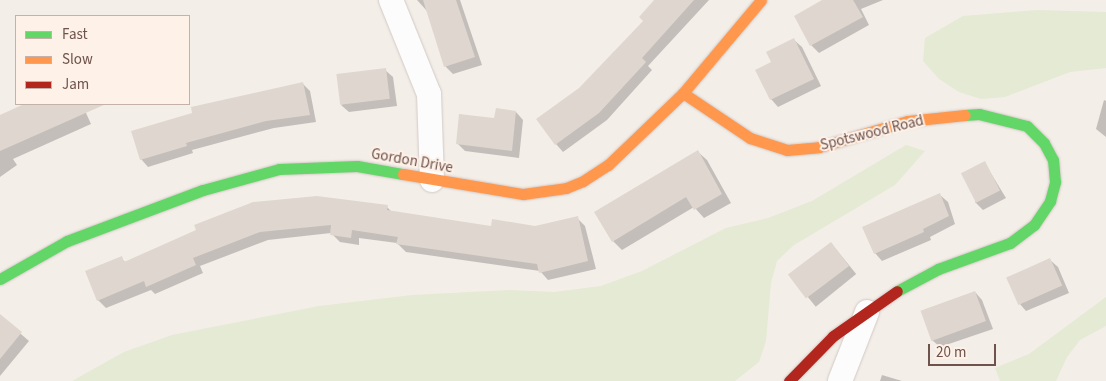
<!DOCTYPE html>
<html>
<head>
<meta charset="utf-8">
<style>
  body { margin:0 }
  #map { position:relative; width:1106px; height:381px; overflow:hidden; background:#f4eee8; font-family:"Source Sans 3",sans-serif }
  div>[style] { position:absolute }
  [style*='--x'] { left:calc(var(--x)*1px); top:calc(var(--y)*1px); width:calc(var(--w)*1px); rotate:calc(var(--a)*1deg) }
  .green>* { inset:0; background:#e4ead3 }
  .shadow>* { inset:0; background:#0003; transform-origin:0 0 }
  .building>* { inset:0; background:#e0d6d0; transform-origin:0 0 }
  .roads { filter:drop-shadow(0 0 1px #d2c9c5) drop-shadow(0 0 1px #d2c9c5) }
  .street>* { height:24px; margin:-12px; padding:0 12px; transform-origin:12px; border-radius:12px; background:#fdfcfc }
  .fast>* { height:11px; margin:-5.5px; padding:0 5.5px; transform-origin:5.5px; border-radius:5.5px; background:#63d668 }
  .slow>* { height:11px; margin:-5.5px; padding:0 5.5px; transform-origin:5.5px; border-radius:5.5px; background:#ff974d }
  .jam>* { height:11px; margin:-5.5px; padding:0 5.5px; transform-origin:5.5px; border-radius:5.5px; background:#b3261e }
  span { translate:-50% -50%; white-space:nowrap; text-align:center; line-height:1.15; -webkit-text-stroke:4px #fdf1e8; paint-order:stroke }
  .street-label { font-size:15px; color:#6f524b }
  .legend { position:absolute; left:15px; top:15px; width:175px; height:90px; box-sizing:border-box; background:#fdf1e8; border:1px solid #c4b1a9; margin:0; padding:6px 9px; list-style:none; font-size:15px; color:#6f524b }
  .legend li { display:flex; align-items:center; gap:10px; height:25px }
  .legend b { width:25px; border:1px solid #c4b1a9 }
  .scale { position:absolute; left:928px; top:344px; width:68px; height:22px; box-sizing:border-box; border:2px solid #6f524b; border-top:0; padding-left:6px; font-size:15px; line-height:18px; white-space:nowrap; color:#6f524b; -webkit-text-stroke:4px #fdf1e8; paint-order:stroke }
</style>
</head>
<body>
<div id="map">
  <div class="green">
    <i style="clip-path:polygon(1037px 10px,1106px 12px,1106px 68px,1070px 72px,1005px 97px,981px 99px,959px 92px,939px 79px,923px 61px,925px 38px,963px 16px)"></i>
    <i style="clip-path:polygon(906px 145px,925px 151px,895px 185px,794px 245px,777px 261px,771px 283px,766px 341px,759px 362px,735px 381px,72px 381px,124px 352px,172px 335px,319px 306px,412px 295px,509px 290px,554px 292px,601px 286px,642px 271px,726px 228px,768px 218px,812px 201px)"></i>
    <i style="clip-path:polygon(1106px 297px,1106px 326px,1080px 340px,1067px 357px,1056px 381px,1000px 381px,995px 368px,1029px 354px)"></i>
  </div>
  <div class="shadow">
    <i style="clip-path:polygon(417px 0,460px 0,482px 65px,453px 74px,446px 67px,427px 11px)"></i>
    <i style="clip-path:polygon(655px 0,709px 0,648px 66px,652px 70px,607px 120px,563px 152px,556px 144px,580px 89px,644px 21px)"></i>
    <i style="clip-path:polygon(824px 0,883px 0,861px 9px,869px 25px,819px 53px,811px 45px)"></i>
    <i style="clip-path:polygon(794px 40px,802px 47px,821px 86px,778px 107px,771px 99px,773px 63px)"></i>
    <i style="clip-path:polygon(385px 70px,393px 77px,397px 106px,349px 112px,341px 105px)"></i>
    <i style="clip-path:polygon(303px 84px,310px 91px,316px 122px,274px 128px,192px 150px,193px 153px,148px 167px,141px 159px)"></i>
    <i style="clip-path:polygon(1104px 100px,1106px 101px,1106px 137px,1096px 129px)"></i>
    <i style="clip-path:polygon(26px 104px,82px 104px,91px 124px,13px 159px,17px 165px,0 177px,0 126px,12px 111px)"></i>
    <i style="clip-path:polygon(516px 112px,523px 120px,519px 158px,465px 151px,457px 143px)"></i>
    <i style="clip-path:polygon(697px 151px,707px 160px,731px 203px,704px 218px,694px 207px,622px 250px,613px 241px)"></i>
    <i style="clip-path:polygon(984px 162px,1006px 198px,983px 210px,975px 202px)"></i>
    <i style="clip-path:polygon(940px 195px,948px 202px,955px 224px,930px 237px,931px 240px,882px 261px,875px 253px)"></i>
    <i style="clip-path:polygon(387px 207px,392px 212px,492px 228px,536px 227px,577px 218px,585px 226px,596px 269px,548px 280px,540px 271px,406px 252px,397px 243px,359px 238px,359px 245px,340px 242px,331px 233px,268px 240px,200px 266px,203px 273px,155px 294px,151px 290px,106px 308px,98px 300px,121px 258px,126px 263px,198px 231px)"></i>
    <i style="left:831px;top:243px;width:40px;height:52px;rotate:51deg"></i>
    <i style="clip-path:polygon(1050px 260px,1058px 267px,1069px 293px,1026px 311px,1019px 303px)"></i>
    <i style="clip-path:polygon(975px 292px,982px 300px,993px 329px,940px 347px,932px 340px,922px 311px)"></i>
    <i style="clip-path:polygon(0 316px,29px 341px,0 376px)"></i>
    <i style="clip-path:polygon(882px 375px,902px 381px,880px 381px)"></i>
  </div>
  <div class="building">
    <i style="clip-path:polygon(423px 0,456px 0,475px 57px,444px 67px)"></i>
    <i style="clip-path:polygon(654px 0,694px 0,642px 58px,646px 62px,599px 113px,555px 145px,536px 119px,579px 88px,643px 21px,639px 17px)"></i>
    <i style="clip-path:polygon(822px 0,853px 0,863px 17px,810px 46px,794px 16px)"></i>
    <i style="clip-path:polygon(794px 38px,814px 79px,770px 100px,755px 70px,771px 62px,766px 52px)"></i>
    <i style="left:386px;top:68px;width:31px;height:50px;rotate:83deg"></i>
    <i style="clip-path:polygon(303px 82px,310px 115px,266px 121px,186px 143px,187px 146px,140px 160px,131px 131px,192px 113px,191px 107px)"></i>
    <i style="clip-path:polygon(24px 104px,106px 104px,0 151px,0 115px)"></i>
    <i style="clip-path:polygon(496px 108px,516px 111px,512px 151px,456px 144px,459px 114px,494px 118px)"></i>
    <i style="clip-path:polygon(698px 150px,722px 194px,694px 210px,686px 197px,612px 242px,594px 212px)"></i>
    <i style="left:985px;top:161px;width:33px;height:27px;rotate:63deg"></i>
    <i style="clip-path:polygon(940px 193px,949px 216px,923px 229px,924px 232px,874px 254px,862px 227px)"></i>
    <i style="clip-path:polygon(317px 196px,388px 205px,387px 210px,491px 226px,492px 219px,535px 226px,578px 216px,588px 261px,539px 273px,537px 264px,396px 244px,398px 237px,352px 230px,351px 238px,330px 235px,331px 225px,260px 232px,193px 258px,196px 265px,146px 287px,144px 281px,97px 301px,85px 271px,122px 256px,124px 262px,196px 230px,194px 225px,253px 202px)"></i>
    <i style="left:831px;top:242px;width:30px;height:54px;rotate:53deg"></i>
    <i style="left:1050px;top:258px;width:30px;height:48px;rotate:66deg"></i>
    <i style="left:975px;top:291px;width:32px;height:58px;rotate:70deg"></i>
    <i style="clip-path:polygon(0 314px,22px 332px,0 359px)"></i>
  </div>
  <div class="roads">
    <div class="street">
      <i style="--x:391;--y:0;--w:101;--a:68"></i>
      <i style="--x:429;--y:94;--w:86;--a:88"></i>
      <i style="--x:840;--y:381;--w:74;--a:-68.6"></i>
    </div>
    <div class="fast">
      <i style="--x:0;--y:279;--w:77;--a:-29.6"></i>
      <i style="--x:67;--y:241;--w:145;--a:-20.6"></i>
      <i style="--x:203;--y:190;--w:79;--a:-15.4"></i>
      <i style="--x:279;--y:169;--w:78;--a:-2.2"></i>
      <i style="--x:357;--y:166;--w:47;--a:9.9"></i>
      <i style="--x:897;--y:291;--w:47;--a:-28.2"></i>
      <i style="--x:938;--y:269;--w:77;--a:-19.9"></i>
      <i style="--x:1010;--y:243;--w:30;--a:-37"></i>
      <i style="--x:1034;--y:225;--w:29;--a:-56"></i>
      <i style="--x:1050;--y:201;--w:20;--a:-75"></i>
      <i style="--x:1055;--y:182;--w:22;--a:-95"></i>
      <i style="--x:1053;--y:160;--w:19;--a:-118"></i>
      <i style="--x:1044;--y:143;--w:24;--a:-135"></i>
      <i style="--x:1027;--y:126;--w:49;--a:-166"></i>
      <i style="--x:979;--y:114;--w:14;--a:176"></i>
    </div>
    <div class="slow">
      <i style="--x:683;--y:93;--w:81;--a:33.9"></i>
      <i style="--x:750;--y:138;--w:39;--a:18"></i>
      <i style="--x:787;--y:150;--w:32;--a:-5"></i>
      <i style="--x:819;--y:147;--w:93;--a:-16.3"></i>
      <i style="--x:908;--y:121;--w:57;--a:-6"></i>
      <i style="--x:403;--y:174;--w:122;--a:9.5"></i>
      <i style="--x:523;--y:194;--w:43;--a:-7.9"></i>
      <i style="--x:566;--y:188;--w:18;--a:-22"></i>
      <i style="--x:583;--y:181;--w:30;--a:-33"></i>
      <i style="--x:608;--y:165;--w:104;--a:-43.8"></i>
      <i style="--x:683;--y:93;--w:121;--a:-50"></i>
    </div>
    <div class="jam">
      <i style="--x:789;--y:381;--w:63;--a:-45.6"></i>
      <i style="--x:833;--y:336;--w:78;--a:-35.1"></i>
    </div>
  </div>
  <div class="street-label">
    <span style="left:872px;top:133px;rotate:-14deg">Spotswood Road</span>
    <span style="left:412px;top:161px;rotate:10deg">Gordon Drive</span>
  </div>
  <ul class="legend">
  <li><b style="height:6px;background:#63d668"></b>Fast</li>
  <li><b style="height:6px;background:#ff974d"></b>Slow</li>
  <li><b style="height:6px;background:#b3261e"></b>Jam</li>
  </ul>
  <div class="scale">20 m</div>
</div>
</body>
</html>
